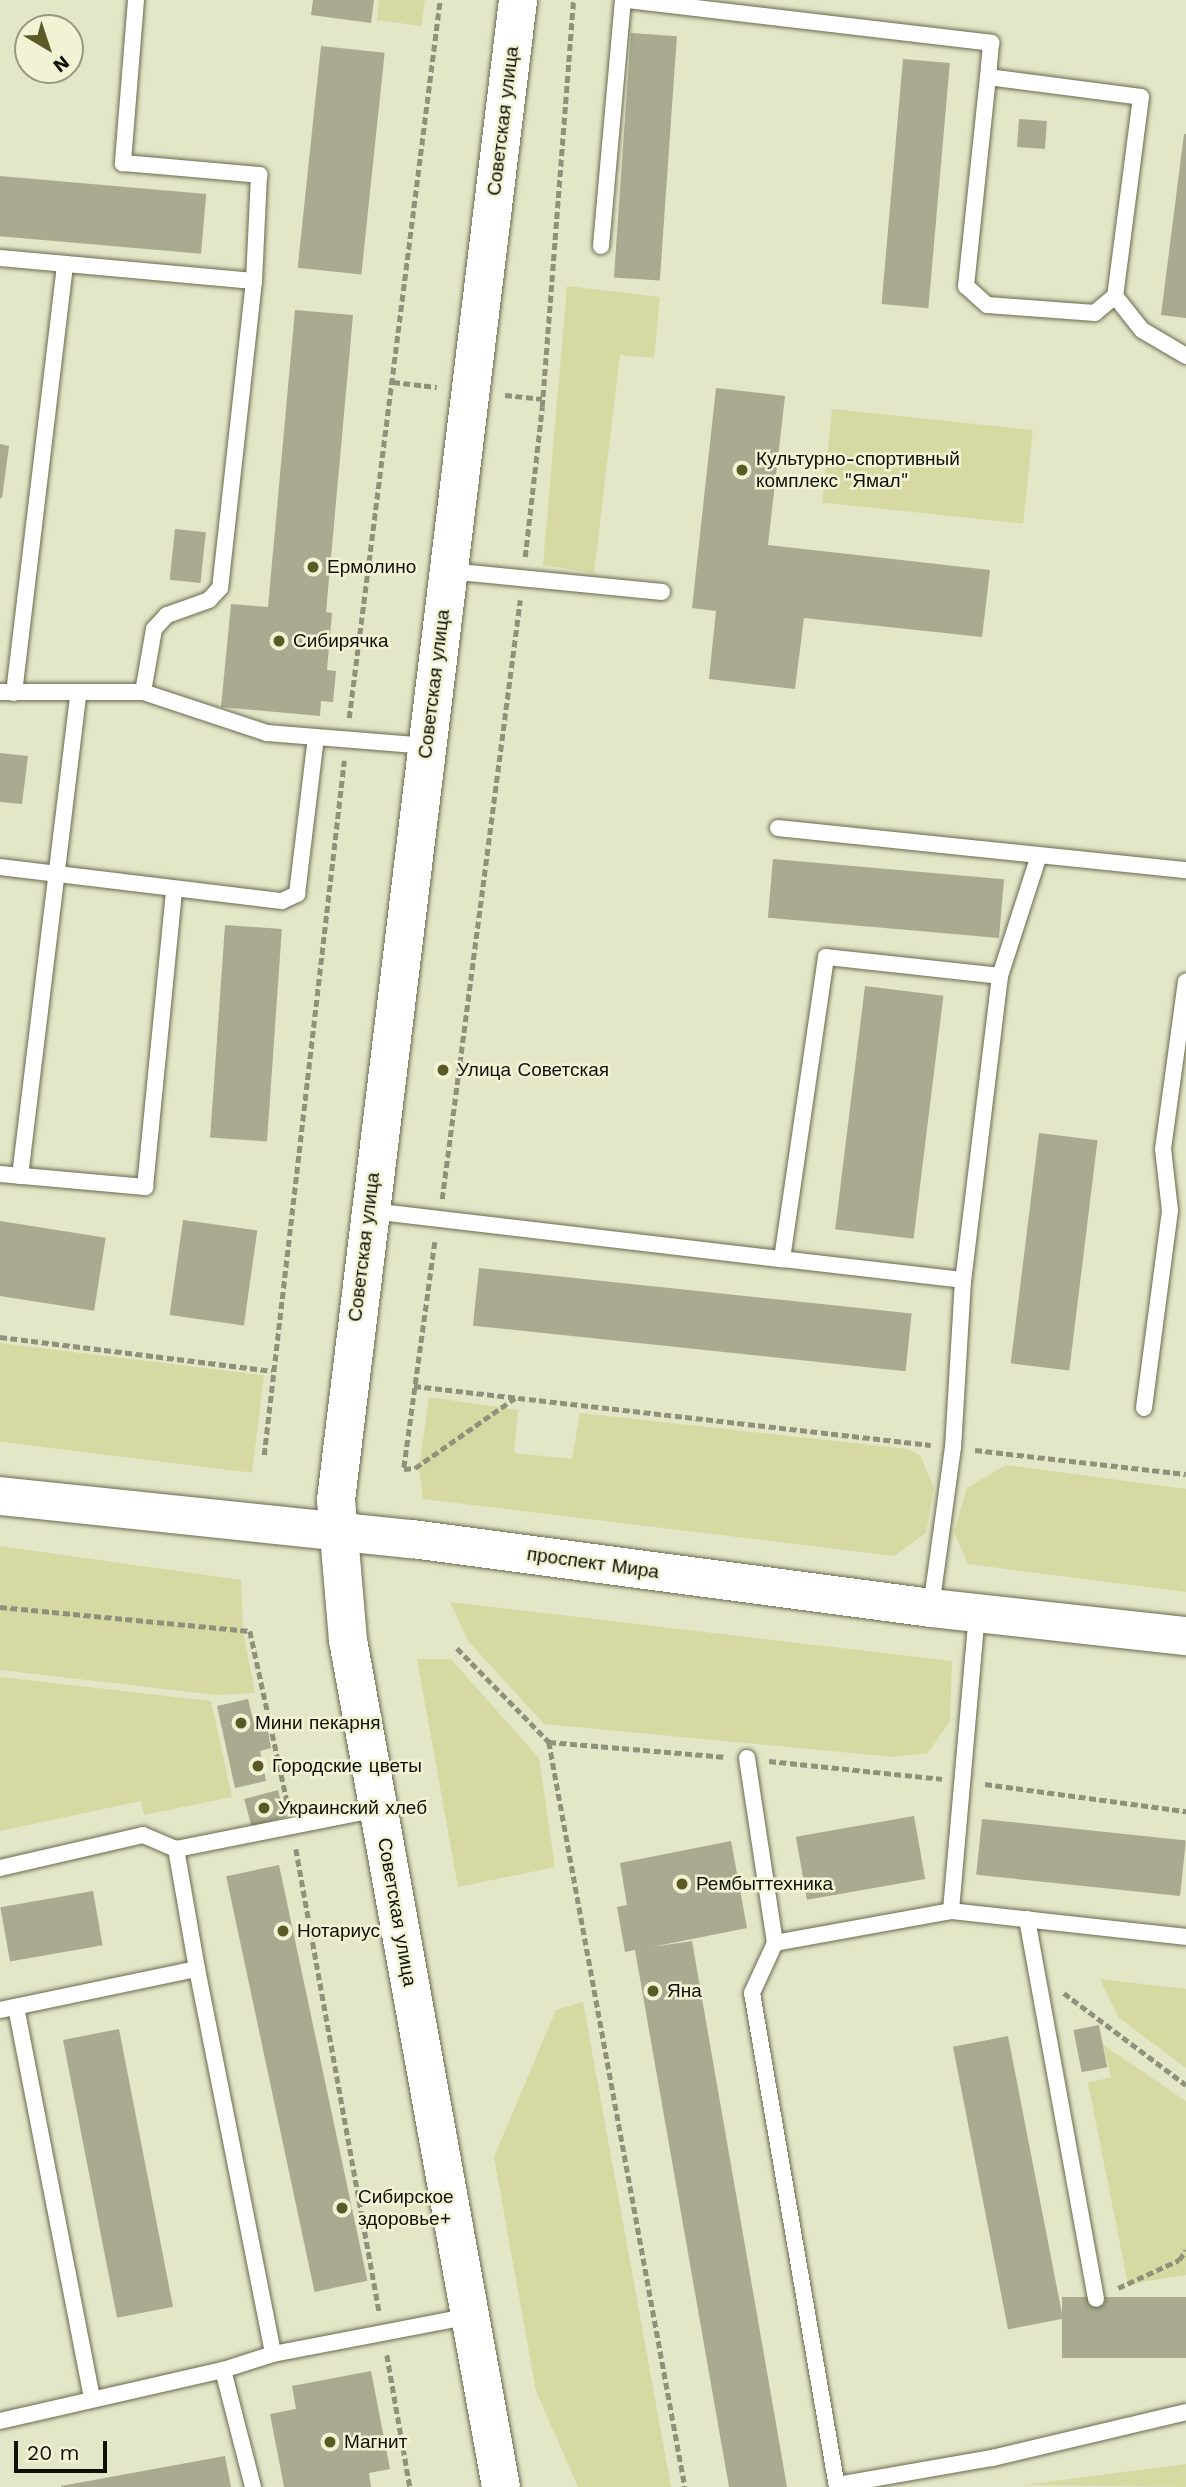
<!DOCTYPE html>
<html>
<head>
<meta charset="utf-8">
<style>
  body { margin:0 }
  #map { position:relative; width:1186px; height:2487px; overflow:hidden; background:#e4e6c8; font-family:"Work Sans",sans-serif }
  div>[style] { position:absolute }
  [style*='--x'] { left:calc(var(--x)*1px); top:calc(var(--y)*1px); width:calc(var(--w)*1px); rotate:calc(var(--a)*1deg) }
  .green>* { inset:0; background:#d7d9a2; transform-origin:0 0 }
  .building>* { inset:0; background:#a9aa8f; transform-origin:0 0 }
  .path>* { height:4.5px; margin-top:-2.25px; transform-origin:0; background:repeating-linear-gradient(90deg,#8f917b 0 7px,transparent 0 10.5px) }
  .roads { filter:drop-shadow(0 0 2px #68694f) drop-shadow(0 0 2px #68694f) }
  .lane>* { height:16px; margin:-8px; padding:0 8px; transform-origin:8px; border-radius:8px; background:#fff }
  .secondary>* { height:38px; margin:-19px; padding:0 19px; transform-origin:19px; border-radius:19px; background:#fff }
  .primary>* { height:38px; margin:-19px; padding:0 19px; transform-origin:19px; border-radius:19px; background:#fff }
  .dots>* { width:19px; height:19px; translate:-50% -50%; box-sizing:border-box; border:4px solid #f2f3d5; border-radius:50% }
  span { translate:-50% -50%; white-space:nowrap; text-align:center; line-height:1.15; -webkit-text-stroke:5px #f2f3d5; paint-order:stroke }
  .street-label { font-size:19px; color:#0f1006 }
  .poi-label { font-size:19px; color:#0f1006 }
  .left { translate:0 -50%; text-align:left }
  .north { position:absolute; left:14px; top:14px; width:70px; height:70px; box-sizing:border-box; background:#f2f3d5; border:2px solid #979882; border-radius:50%; rotate:141deg; font-size:19px; font-weight:700; line-height:28px; text-align:center; color:#0f1006 }
  .north::after { content:''; display:block; margin:auto; width:24px; height:32px; background:#5a5a27; clip-path:polygon(50% 0,100% 100%,50% 72%,0 100%) }
  .scale { position:absolute; left:14px; top:2441px; width:93px; height:32px; box-sizing:border-box; border:4px solid #0f1006; border-top:0; padding-left:9px; font-size:21px; line-height:24px; white-space:nowrap; color:#0f1006; -webkit-text-stroke:5px #f2f3d5; paint-order:stroke }
</style>
</head>
<body>
<div id="map">
  <div class="green">
    <i style="clip-path:polygon(379px 0,425px 0,421px 26px,377px 20px)"></i>
    <i style="clip-path:polygon(567px 286px,660px 297px,654px 358px,620px 355px,594px 573px,543px 565px)"></i>
    <i style="left:832px;top:409px;width:202px;height:94px;rotate:6deg"></i>
    <i style="left:0;top:1343px;width:266px;height:98px;rotate:7deg"></i>
    <i style="clip-path:polygon(429px 1397px,518px 1410px,514px 1453px,572px 1459px,580px 1413px,908px 1449px,920px 1455px,934px 1488px,926px 1533px,894px 1556px,423px 1499px,419px 1470px)"></i>
    <i style="clip-path:polygon(1006px 1465px,1186px 1489px,1186px 1592px,968px 1564px,954px 1532px,967px 1488px)"></i>
    <i style="clip-path:polygon(0 1546px,241px 1580px,243px 1631px,255px 1693px,217px 1695px,0 1670px)"></i>
    <i style="clip-path:polygon(450px 1602px,952px 1661px,950px 1721px,928px 1753px,893px 1757px,544px 1724px,468px 1641px)"></i>
    <i style="clip-path:polygon(417px 1659px,451px 1659px,539px 1758px,555px 1867px,458px 1887px)"></i>
    <i style="clip-path:polygon(0 1677px,211px 1701px,232px 1797px,144px 1815px,141px 1801px,0 1831px)"></i>
    <i style="clip-path:polygon(1100px 1979px,1186px 1989px,1186px 2068px,1118px 2017px)"></i>
    <i style="clip-path:polygon(583px 2002px,671px 2487px,578px 2487px,536px 2391px,494px 2157px,556px 2010px)"></i>
    <i style="clip-path:polygon(1103px 2045px,1186px 2101px,1186px 2275px,1128px 2284px,1088px 2083px,1111px 2077px)"></i>
    <i style="clip-path:polygon(1186px 2464px,1186px 2487px,1023px 2485px)"></i>
  </div>
  <div class="building">
    <i style="clip-path:polygon(313px 0,374px 0,371px 23px,311px 15px)"></i>
    <i style="left:631px;top:33px;width:46px;height:245px;rotate:4deg"></i>
    <i style="left:321px;top:46px;width:64px;height:223px;rotate:6deg"></i>
    <i style="left:903px;top:59px;width:47px;height:246px;rotate:5deg"></i>
    <i style="left:1019px;top:119px;width:28px;height:28px;rotate:4deg"></i>
    <i style="clip-path:polygon(1184px 134px,1186px 134px,1186px 318px,1161px 315px)"></i>
    <i style="left:0;top:176px;width:207px;height:60px;rotate:5deg"></i>
    <i style="clip-path:polygon(295px 310px,353px 315px,326px 612px,332px 613px,327px 670px,336px 671px,333px 702px,321px 701px,320px 716px,221px 707px,231px 604px,268px 607px)"></i>
    <i style="clip-path:polygon(716px 388px,785px 396px,768px 545px,990px 570px,982px 637px,804px 618px,795px 689px,709px 679px,716px 611px,692px 608px)"></i>
    <i style="clip-path:polygon(0 444px,9px 446px,2px 498px,0 498px)"></i>
    <i style="left:175px;top:529px;width:31px;height:51px;rotate:6deg"></i>
    <i style="clip-path:polygon(0 753px,28px 756px,22px 804px,0 802px)"></i>
    <i style="left:773px;top:859px;width:232px;height:59px;rotate:5deg"></i>
    <i style="left:225px;top:925px;width:57px;height:213px;rotate:4deg"></i>
    <i style="left:865px;top:986px;width:79px;height:245px;rotate:7deg"></i>
    <i style="left:1039px;top:1133px;width:59px;height:232px;rotate:7deg"></i>
    <i style="left:183px;top:1220px;width:75px;height:96px;rotate:8deg"></i>
    <i style="left:0;top:1221px;width:107px;height:74px;rotate:9deg"></i>
    <i style="left:479px;top:1268px;width:435px;height:58px;rotate:6deg"></i>
    <i style="clip-path:polygon(248px 1699px,255px 1728px,267px 1725px,271px 1748px,260px 1751px,266px 1781px,235px 1788px,217px 1706px)"></i>
    <i style="left:278px;top:1790px;width:28px;height:35px;rotate:75deg"></i>
    <i style="left:914px;top:1816px;width:64px;height:120px;rotate:80deg"></i>
    <i style="left:982px;top:1819px;width:205px;height:56px;rotate:6deg"></i>
    <i style="clip-path:polygon(731px 1841px,747px 1928px,652px 1947px,692px 1941px,787px 2487px,729px 2487px,635px 1950px,625px 1952px,617px 1907px,627px 1905px,620px 1863px)"></i>
    <i style="left:279px;top:1865px;width:425px;height:54px;rotate:78deg"></i>
    <i style="left:93px;top:1891px;width:55px;height:94px;rotate:80deg"></i>
    <i style="left:1099px;top:2025px;width:43px;height:26px;rotate:79deg"></i>
    <i style="left:119px;top:2029px;width:283px;height:57px;rotate:79deg"></i>
    <i style="left:1008px;top:2036px;width:288px;height:56px;rotate:79deg"></i>
    <i style="left:1186px;top:2297px;width:61px;height:124px;rotate:90deg"></i>
    <i style="clip-path:polygon(371px 2371px,390px 2469px,369px 2473px,371px 2487px,284px 2487px,270px 2414px,296px 2409px,292px 2386px)"></i>
    <i style="clip-path:polygon(225px 2456px,231px 2487px,61px 2487px,61px 2486px)"></i>
  </div>
  <div class="path">
    <i style="--x:393;--y:382;--w:44;--a:6.5"></i>
    <i style="--x:505;--y:395;--w:37;--a:6"></i>
    <i style="--x:525;--y:557;--w:151;--a:-83.5"></i>
    <i style="--x:542;--y:407;--w:408;--a:-85.6"></i>
    <i style="--x:349;--y:718;--w:724;--a:-82.78"></i>
    <i style="--x:442;--y:1199;--w:604;--a:-82.58"></i>
    <i style="--x:435;--y:1242;--w:229;--a:97.8"></i>
    <i style="--x:404;--y:1469;--w:11;--a:-5"></i>
    <i style="--x:415;--y:1468;--w:122;--a:-35"></i>
    <i style="--x:0;--y:1337;--w:274;--a:7.1"></i>
    <i style="--x:414;--y:1386;--w:520;--a:6.51"></i>
    <i style="--x:975;--y:1450;--w:212;--a:6.5"></i>
    <i style="--x:264;--y:1455;--w:699;--a:-83.42"></i>
    <i style="--x:0;--y:1607;--w:251;--a:5.5"></i>
    <i style="--x:250;--y:1631;--w:179;--a:77.7"></i>
    <i style="--x:457;--y:1648;--w:132;--a:45.6"></i>
    <i style="--x:549;--y:1742;--w:757;--a:79.65"></i>
    <i style="--x:549;--y:1742;--w:178;--a:4.8"></i>
    <i style="--x:769;--y:1761;--w:174;--a:5.9"></i>
    <i style="--x:985;--y:1784;--w:203;--a:7.7"></i>
    <i style="--x:296;--y:1849;--w:470;--a:79.8"></i>
    <i style="--x:1064;--y:1993;--w:153;--a:37"></i>
    <i style="--x:1118;--y:2288;--w:67;--a:-24.7"></i>
    <i style="--x:1179;--y:2260;--w:12;--a:-55"></i>
    <i style="--x:387;--y:2355;--w:134;--a:80.1"></i>
  </div>
  <div class="roads">
    <div class="lane">
      <i style="--x:136;--y:0;--w:164;--a:94.6"></i>
      <i style="--x:123;--y:163;--w:137;--a:5"></i>
      <i style="--x:259;--y:175;--w:106;--a:92.7"></i>
      <i style="--x:627;--y:0;--w:367;--a:6.7"></i>
      <i style="--x:991;--y:43;--w:34;--a:95"></i>
      <i style="--x:988;--y:77;--w:154;--a:7.4"></i>
      <i style="--x:1141;--y:97;--w:201;--a:97.4"></i>
      <i style="--x:1115;--y:296;--w:26;--a:140"></i>
      <i style="--x:1095;--y:313;--w:108;--a:-175.8"></i>
      <i style="--x:987;--y:305;--w:28;--a:-138"></i>
      <i style="--x:966;--y:286;--w:210;--a:-84"></i>
      <i style="--x:601;--y:246;--w:247;--a:-84.9"></i>
      <i style="--x:0;--y:258;--w:255;--a:5.2"></i>
      <i style="--x:254;--y:281;--w:309;--a:96.3"></i>
      <i style="--x:220;--y:588;--w:16;--a:133"></i>
      <i style="--x:209;--y:600;--w:45;--a:160.3"></i>
      <i style="--x:167;--y:615;--w:19;--a:133"></i>
      <i style="--x:154;--y:629;--w:64;--a:99.9"></i>
      <i style="--x:1115;--y:296;--w:43;--a:51.5"></i>
      <i style="--x:1142;--y:330;--w:51;--a:30.6"></i>
      <i style="--x:449;--y:571;--w:214;--a:5.6"></i>
      <i style="--x:0;--y:692;--w:143;--a:0"></i>
      <i style="--x:143;--y:692;--w:131;--a:18.3"></i>
      <i style="--x:267;--y:733;--w:161;--a:4.6"></i>
      <i style="--x:14;--y:693;--w:432;--a:-83.2"></i>
      <i style="--x:778;--y:828;--w:410;--a:5.9"></i>
      <i style="--x:0;--y:867;--w:284;--a:6.9"></i>
      <i style="--x:282;--y:901;--w:17;--a:-25"></i>
      <i style="--x:297;--y:894;--w:157;--a:-83.1"></i>
      <i style="--x:1000;--y:976;--w:124;--a:-72.1"></i>
      <i style="--x:0;--y:1174;--w:146;--a:5.1"></i>
      <i style="--x:145;--y:1187;--w:298;--a:-84.4"></i>
      <i style="--x:20;--y:1176;--w:485;--a:-83.1"></i>
      <i style="--x:371;--y:1211;--w:414;--a:6.7"></i>
      <i style="--x:782;--y:1259;--w:305;--a:-81.7"></i>
      <i style="--x:826;--y:957;--w:175;--a:6.2"></i>
      <i style="--x:1000;--y:976;--w:306;--a:96.9"></i>
      <i style="--x:963;--y:1280;--w:167;--a:93.4"></i>
      <i style="--x:953;--y:1447;--w:162;--a:97.8"></i>
      <i style="--x:782;--y:1259;--w:182;--a:6.6"></i>
      <i style="--x:1144;--y:1408;--w:199;--a:-82.5"></i>
      <i style="--x:1170;--y:1211;--w:62;--a:-96.4"></i>
      <i style="--x:1163;--y:1149;--w:169;--a:-82.2"></i>
      <i style="--x:977;--y:1613;--w:299;--a:95"></i>
      <i style="--x:951;--y:1911;--w:236;--a:6.3"></i>
      <i style="--x:747;--y:1758;--w:187;--a:81.4"></i>
      <i style="--x:775;--y:1943;--w:55;--a:114.7"></i>
      <i style="--x:752;--y:1993;--w:501;--a:80.24"></i>
      <i style="--x:0;--y:1868;--w:147;--a:-13"></i>
      <i style="--x:143;--y:1835;--w:36;--a:23"></i>
      <i style="--x:1027;--y:1919;--w:386;--a:79.7"></i>
      <i style="--x:775;--y:1943;--w:179;--a:-10.3"></i>
      <i style="--x:197;--y:1969;--w:122;--a:-99.9"></i>
      <i style="--x:176;--y:1849;--w:206;--a:-11.2"></i>
      <i style="--x:16;--y:2007;--w:397;--a:79"></i>
      <i style="--x:0;--y:2010;--w:201;--a:-11.8"></i>
      <i style="--x:197;--y:1969;--w:392;--a:78.8"></i>
      <i style="--x:0;--y:2421;--w:229;--a:-12.9"></i>
      <i style="--x:837;--y:2485;--w:157;--a:-9.9"></i>
      <i style="--x:992;--y:2458;--w:199;--a:-13.3"></i>
      <i style="--x:253;--y:2487;--w:121;--a:-104.4"></i>
      <i style="--x:223;--y:2370;--w:52;--a:-17.7"></i>
      <i style="--x:273;--y:2354;--w:202;--a:-10.9"></i>
    </div>
    <div class="secondary">
      <i style="--x:501;--y:2487;--w:861;--a:-100.24"></i>
      <i style="--x:348;--y:1640;--w:141;--a:-94.9"></i>
      <i style="--x:336;--y:1500;--w:1511;--a:-83.08"></i>
    </div>
    <div class="primary">
      <i style="--x:0;--y:1496;--w:414;--a:6"></i>
      <i style="--x:412;--y:1539;--w:524;--a:7.57"></i>
      <i style="--x:931;--y:1608;--w:257;--a:6.3"></i>
    </div>
  </div>
  <div class="dots">
    <i style="left:742px;top:470px;background:#5a5a27"></i>
    <i style="left:313px;top:567px;background:#5a5a27"></i>
    <i style="left:279px;top:641px;background:#5a5a27"></i>
    <i style="left:443px;top:1070px;background:#5a5a27"></i>
    <i style="left:241px;top:1723px;background:#5a5a27"></i>
    <i style="left:258px;top:1766px;background:#5a5a27"></i>
    <i style="left:264px;top:1808px;background:#5a5a27"></i>
    <i style="left:682px;top:1884px;background:#5a5a27"></i>
    <i style="left:283px;top:1931px;background:#5a5a27"></i>
    <i style="left:653px;top:1991px;background:#5a5a27"></i>
    <i style="left:342px;top:2208px;background:#5a5a27"></i>
    <i style="left:330px;top:2442px;background:#5a5a27"></i>
  </div>
  <div class="street-label">
    <span style="left:503px;top:121px;rotate:-83deg">Советская улица</span>
    <span style="left:434px;top:684px;rotate:-83deg">Советская улица</span>
    <span style="left:364px;top:1247px;rotate:-83deg">Советская улица</span>
    <span style="left:593px;top:1563px;rotate:8deg">проспект Мира</span>
    <span style="left:397px;top:1912px;rotate:80deg">Советская улица</span>
  </div>
  <div class="poi-label">
    <span class="left" style="left:756px;top:470px">Культурно-спортивный<br>комплекс "Ямал"</span>
    <span class="left" style="left:327px;top:567px">Ермолино</span>
    <span class="left" style="left:293px;top:641px">Сибирячка</span>
    <span class="left" style="left:457px;top:1070px">Улица Советская</span>
    <span class="left" style="left:255px;top:1723px">Мини пекарня</span>
    <span class="left" style="left:272px;top:1766px">Городские цветы</span>
    <span class="left" style="left:278px;top:1808px">Украинский хлеб</span>
    <span class="left" style="left:696px;top:1884px">Рембыттехника</span>
    <span class="left" style="left:297px;top:1931px">Нотариус</span>
    <span class="left" style="left:667px;top:1991px">Яна</span>
    <span class="left" style="left:358px;top:2208px">Сибирское<br>здоровье+</span>
    <span class="left" style="left:344px;top:2442px">Магнит</span>
  </div>
  <div class="north">N</div>
  <div class="scale">20 m</div>
</div>
</body>
</html>
